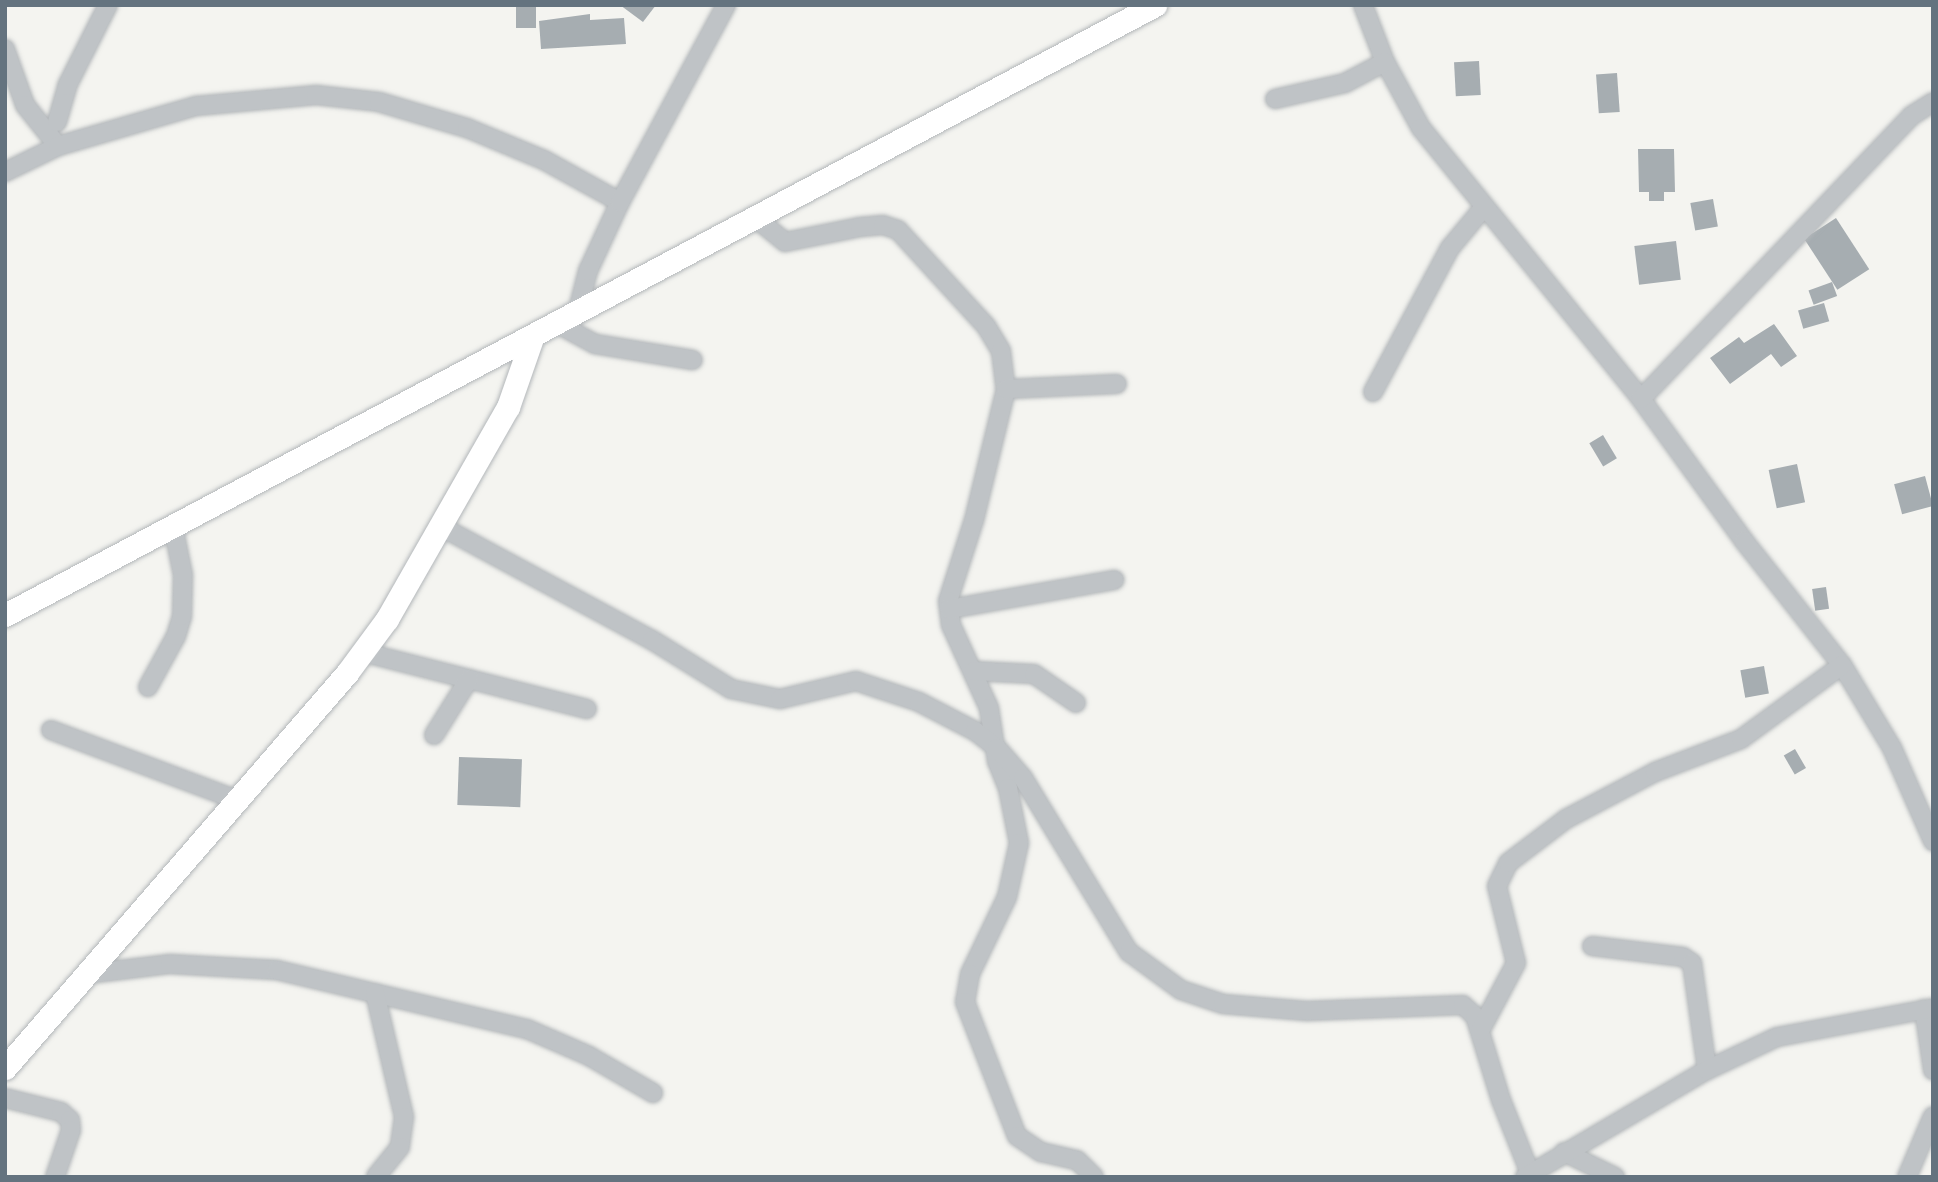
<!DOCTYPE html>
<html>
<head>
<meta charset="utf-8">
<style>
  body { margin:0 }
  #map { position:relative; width:1938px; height:1182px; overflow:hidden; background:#f4f4f0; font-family:Manrope,sans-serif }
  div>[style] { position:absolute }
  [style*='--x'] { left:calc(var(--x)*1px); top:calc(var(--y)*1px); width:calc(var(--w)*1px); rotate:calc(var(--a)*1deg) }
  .building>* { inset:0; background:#a6adb1; transform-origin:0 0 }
  .roads { filter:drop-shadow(0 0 2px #b2b6b9) drop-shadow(0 0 2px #b2b6b9) }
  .minor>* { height:18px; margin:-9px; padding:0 9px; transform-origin:9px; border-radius:9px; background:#bfc3c6 }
  .major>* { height:23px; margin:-11.5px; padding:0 11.5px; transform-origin:11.5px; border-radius:11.5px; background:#fff }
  span { translate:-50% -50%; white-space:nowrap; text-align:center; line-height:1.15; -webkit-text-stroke:7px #fff; paint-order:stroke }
  .frame { position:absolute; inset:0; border:7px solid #64737f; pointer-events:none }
</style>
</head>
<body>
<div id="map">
  <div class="building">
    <i style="left:516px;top:5px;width:20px;height:23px"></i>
    <i style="clip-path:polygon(620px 5px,656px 5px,643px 22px)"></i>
    <i style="clip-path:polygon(590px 14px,590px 20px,624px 18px,626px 44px,541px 49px,539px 21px)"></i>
    <i style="left:1479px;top:61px;width:34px;height:25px;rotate:87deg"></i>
    <i style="left:1617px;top:73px;width:39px;height:21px;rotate:86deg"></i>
    <i style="clip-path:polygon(1638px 149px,1674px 149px,1675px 192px,1664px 192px,1664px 201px,1649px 201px,1649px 192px,1639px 192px)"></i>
    <i style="left:1713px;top:199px;width:28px;height:23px;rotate:80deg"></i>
    <i style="left:1836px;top:218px;width:61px;height:38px;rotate:57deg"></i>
    <i style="left:1676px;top:241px;width:39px;height:42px;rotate:83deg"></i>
    <i style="left:1832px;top:282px;width:15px;height:25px;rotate:70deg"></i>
    <i style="left:1824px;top:303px;width:19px;height:27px;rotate:74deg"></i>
    <i style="clip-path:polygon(1774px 324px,1797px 356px,1781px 367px,1771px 354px,1730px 384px,1710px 358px,1739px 337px,1744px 343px)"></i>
    <i style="left:1603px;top:435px;width:27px;height:16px;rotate:59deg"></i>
    <i style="left:1797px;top:464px;width:39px;height:29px;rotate:78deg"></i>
    <i style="left:1925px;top:476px;width:31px;height:32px;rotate:75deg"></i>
    <i style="left:1826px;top:587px;width:22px;height:14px;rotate:82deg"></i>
    <i style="left:1764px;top:666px;width:28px;height:24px;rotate:80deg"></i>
    <i style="left:1795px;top:749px;width:22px;height:13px;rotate:60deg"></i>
    <i style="left:459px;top:757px;width:63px;height:48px;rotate:2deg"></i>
  </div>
  <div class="roads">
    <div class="minor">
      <i style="--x:1363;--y:5;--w:61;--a:68.9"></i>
      <i style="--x:1385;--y:62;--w:75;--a:61.4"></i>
      <i style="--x:1421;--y:128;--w:349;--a:50.9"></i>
      <i style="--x:1641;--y:399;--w:175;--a:54"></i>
      <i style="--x:1744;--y:541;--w:158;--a:51.7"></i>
      <i style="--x:1842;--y:665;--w:97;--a:58.9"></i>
      <i style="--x:1892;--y:748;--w:102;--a:66.2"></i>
      <i style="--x:5;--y:49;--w:59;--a:70.3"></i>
      <i style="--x:25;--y:105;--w:53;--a:51.2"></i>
      <i style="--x:1275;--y:99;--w:72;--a:-12.9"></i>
      <i style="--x:1345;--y:83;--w:45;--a:-27.7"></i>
      <i style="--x:57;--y:122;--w:37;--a:-74"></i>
      <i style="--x:67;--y:86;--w:91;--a:-63.2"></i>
      <i style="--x:5;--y:172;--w:59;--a:-26.1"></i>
      <i style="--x:58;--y:146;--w:144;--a:-16.2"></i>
      <i style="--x:196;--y:106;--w:121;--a:-5.2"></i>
      <i style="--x:316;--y:95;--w:63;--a:6.3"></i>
      <i style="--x:379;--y:102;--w:92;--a:16.5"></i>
      <i style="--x:467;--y:128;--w:83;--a:22.6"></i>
      <i style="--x:544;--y:160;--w:87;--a:28.9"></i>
      <i style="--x:753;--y:216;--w:41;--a:39.1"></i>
      <i style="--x:785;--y:242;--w:76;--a:-11.3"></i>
      <i style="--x:860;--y:227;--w:23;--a:-5"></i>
      <i style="--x:883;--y:225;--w:16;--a:18"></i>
      <i style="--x:898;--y:230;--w:130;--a:47.5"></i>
      <i style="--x:986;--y:326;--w:29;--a:59"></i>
      <i style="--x:1001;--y:351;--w:38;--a:83"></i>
      <i style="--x:1006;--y:389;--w:135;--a:103.7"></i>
      <i style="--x:974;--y:520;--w:85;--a:107.8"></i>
      <i style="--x:948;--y:601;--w:24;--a:83"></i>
      <i style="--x:951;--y:625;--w:91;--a:65.4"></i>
      <i style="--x:989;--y:708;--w:54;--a:81.4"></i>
      <i style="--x:997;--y:761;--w:29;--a:68"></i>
      <i style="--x:1008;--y:788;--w:56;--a:78.7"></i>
      <i style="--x:1019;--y:843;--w:55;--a:102.5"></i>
      <i style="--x:1007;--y:897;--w:85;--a:115.7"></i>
      <i style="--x:970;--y:974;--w:28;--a:100"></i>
      <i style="--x:965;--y:1002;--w:144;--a:68.8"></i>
      <i style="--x:1017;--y:1136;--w:29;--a:34"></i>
      <i style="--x:1041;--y:1152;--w:37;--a:13"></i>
      <i style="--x:1077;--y:1160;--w:24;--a:45"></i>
      <i style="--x:577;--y:314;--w:44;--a:-75.7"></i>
      <i style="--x:588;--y:271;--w:76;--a:-65.1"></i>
      <i style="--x:620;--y:202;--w:224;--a:-61.7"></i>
      <i style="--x:558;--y:324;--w:42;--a:28.4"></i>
      <i style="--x:595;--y:344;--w:99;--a:9.3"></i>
      <i style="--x:1006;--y:389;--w:111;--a:-2.6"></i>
      <i style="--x:1373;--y:392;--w:163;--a:-61.9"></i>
      <i style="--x:1450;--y:248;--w:53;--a:-50.3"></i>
      <i style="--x:1641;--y:399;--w:391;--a:-46.3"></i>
      <i style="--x:1911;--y:116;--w:26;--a:-32"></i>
      <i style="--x:440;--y:526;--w:241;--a:28.3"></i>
      <i style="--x:652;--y:640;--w:93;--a:31.8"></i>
      <i style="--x:731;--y:689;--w:50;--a:11.5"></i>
      <i style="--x:780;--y:699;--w:78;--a:-13.3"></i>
      <i style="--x:856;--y:681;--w:66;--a:18.4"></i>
      <i style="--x:919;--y:702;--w:63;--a:27.4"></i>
      <i style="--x:975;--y:731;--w:28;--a:38"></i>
      <i style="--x:997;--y:748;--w:40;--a:49"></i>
      <i style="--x:1023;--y:778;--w:204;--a:58.7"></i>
      <i style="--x:1129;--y:952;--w:64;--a:36.2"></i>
      <i style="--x:1181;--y:990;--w:44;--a:18.4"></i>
      <i style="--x:1223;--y:1004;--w:84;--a:4.8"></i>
      <i style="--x:1307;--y:1011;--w:156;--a:-2.2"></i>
      <i style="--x:1463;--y:1005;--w:16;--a:43"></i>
      <i style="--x:1475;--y:1016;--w:88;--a:72.8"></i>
      <i style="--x:1501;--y:1100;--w:79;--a:68.3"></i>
      <i style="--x:949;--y:609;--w:168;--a:-10"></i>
      <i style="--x:362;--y:652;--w:232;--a:14.2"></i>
      <i style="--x:974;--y:671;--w:60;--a:2.9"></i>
      <i style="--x:1034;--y:674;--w:51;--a:34.6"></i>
      <i style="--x:148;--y:687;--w:58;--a:-61.2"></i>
      <i style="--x:176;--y:636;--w:21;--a:-73"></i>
      <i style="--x:182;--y:616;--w:41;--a:-88.6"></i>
      <i style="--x:183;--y:575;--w:50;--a:-101.5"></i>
      <i style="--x:51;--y:730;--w:199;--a:20.6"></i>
      <i style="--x:434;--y:735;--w:66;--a:-58"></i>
      <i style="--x:1592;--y:946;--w:92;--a:6.9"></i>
      <i style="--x:1683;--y:957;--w:11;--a:34"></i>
      <i style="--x:1692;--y:963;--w:108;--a:82"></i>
      <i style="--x:87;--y:974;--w:84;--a:-6.9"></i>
      <i style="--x:170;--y:964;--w:107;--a:3.2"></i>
      <i style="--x:277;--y:970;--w:257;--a:13.3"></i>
      <i style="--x:527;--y:1029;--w:68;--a:23.5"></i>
      <i style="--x:589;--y:1056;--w:74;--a:30"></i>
      <i style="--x:375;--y:993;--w:127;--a:76.8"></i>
      <i style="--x:404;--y:1117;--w:30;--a:98"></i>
      <i style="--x:400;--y:1147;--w:38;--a:129"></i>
      <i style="--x:1924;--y:1009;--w:62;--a:81.6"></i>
      <i style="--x:1480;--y:1031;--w:77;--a:-62.1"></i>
      <i style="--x:1516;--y:963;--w:79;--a:-103.9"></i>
      <i style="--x:1497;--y:886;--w:25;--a:-64"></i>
      <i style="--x:1508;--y:863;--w:73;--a:-37.2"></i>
      <i style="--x:1566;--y:819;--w:101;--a:-27.8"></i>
      <i style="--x:1655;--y:772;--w:92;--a:-21"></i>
      <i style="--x:1741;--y:739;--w:125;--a:-36.2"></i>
      <i style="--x:5;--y:1098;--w:58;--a:14"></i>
      <i style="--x:61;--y:1112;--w:12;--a:42"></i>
      <i style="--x:70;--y:1120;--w:10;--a:84"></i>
      <i style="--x:71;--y:1130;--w:50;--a:108.8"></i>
      <i style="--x:1564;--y:1152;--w:57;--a:26.1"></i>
      <i style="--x:1525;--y:1177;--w:211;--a:-30.5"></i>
      <i style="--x:1707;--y:1070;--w:77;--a:-25.2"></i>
      <i style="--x:1777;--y:1037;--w:159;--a:-10.5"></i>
      <i style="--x:1907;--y:1177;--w:66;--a:-66.9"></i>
    </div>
    <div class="major">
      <i style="--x:5;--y:615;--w:1302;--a:-27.94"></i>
      <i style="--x:5;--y:1068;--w:522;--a:-49.11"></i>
      <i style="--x:347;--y:673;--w:67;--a:-53.5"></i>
      <i style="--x:387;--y:619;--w:244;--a:-60.3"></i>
      <i style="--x:508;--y:407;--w:73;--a:-70.8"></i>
    </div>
  </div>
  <div class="frame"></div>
</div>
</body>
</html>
